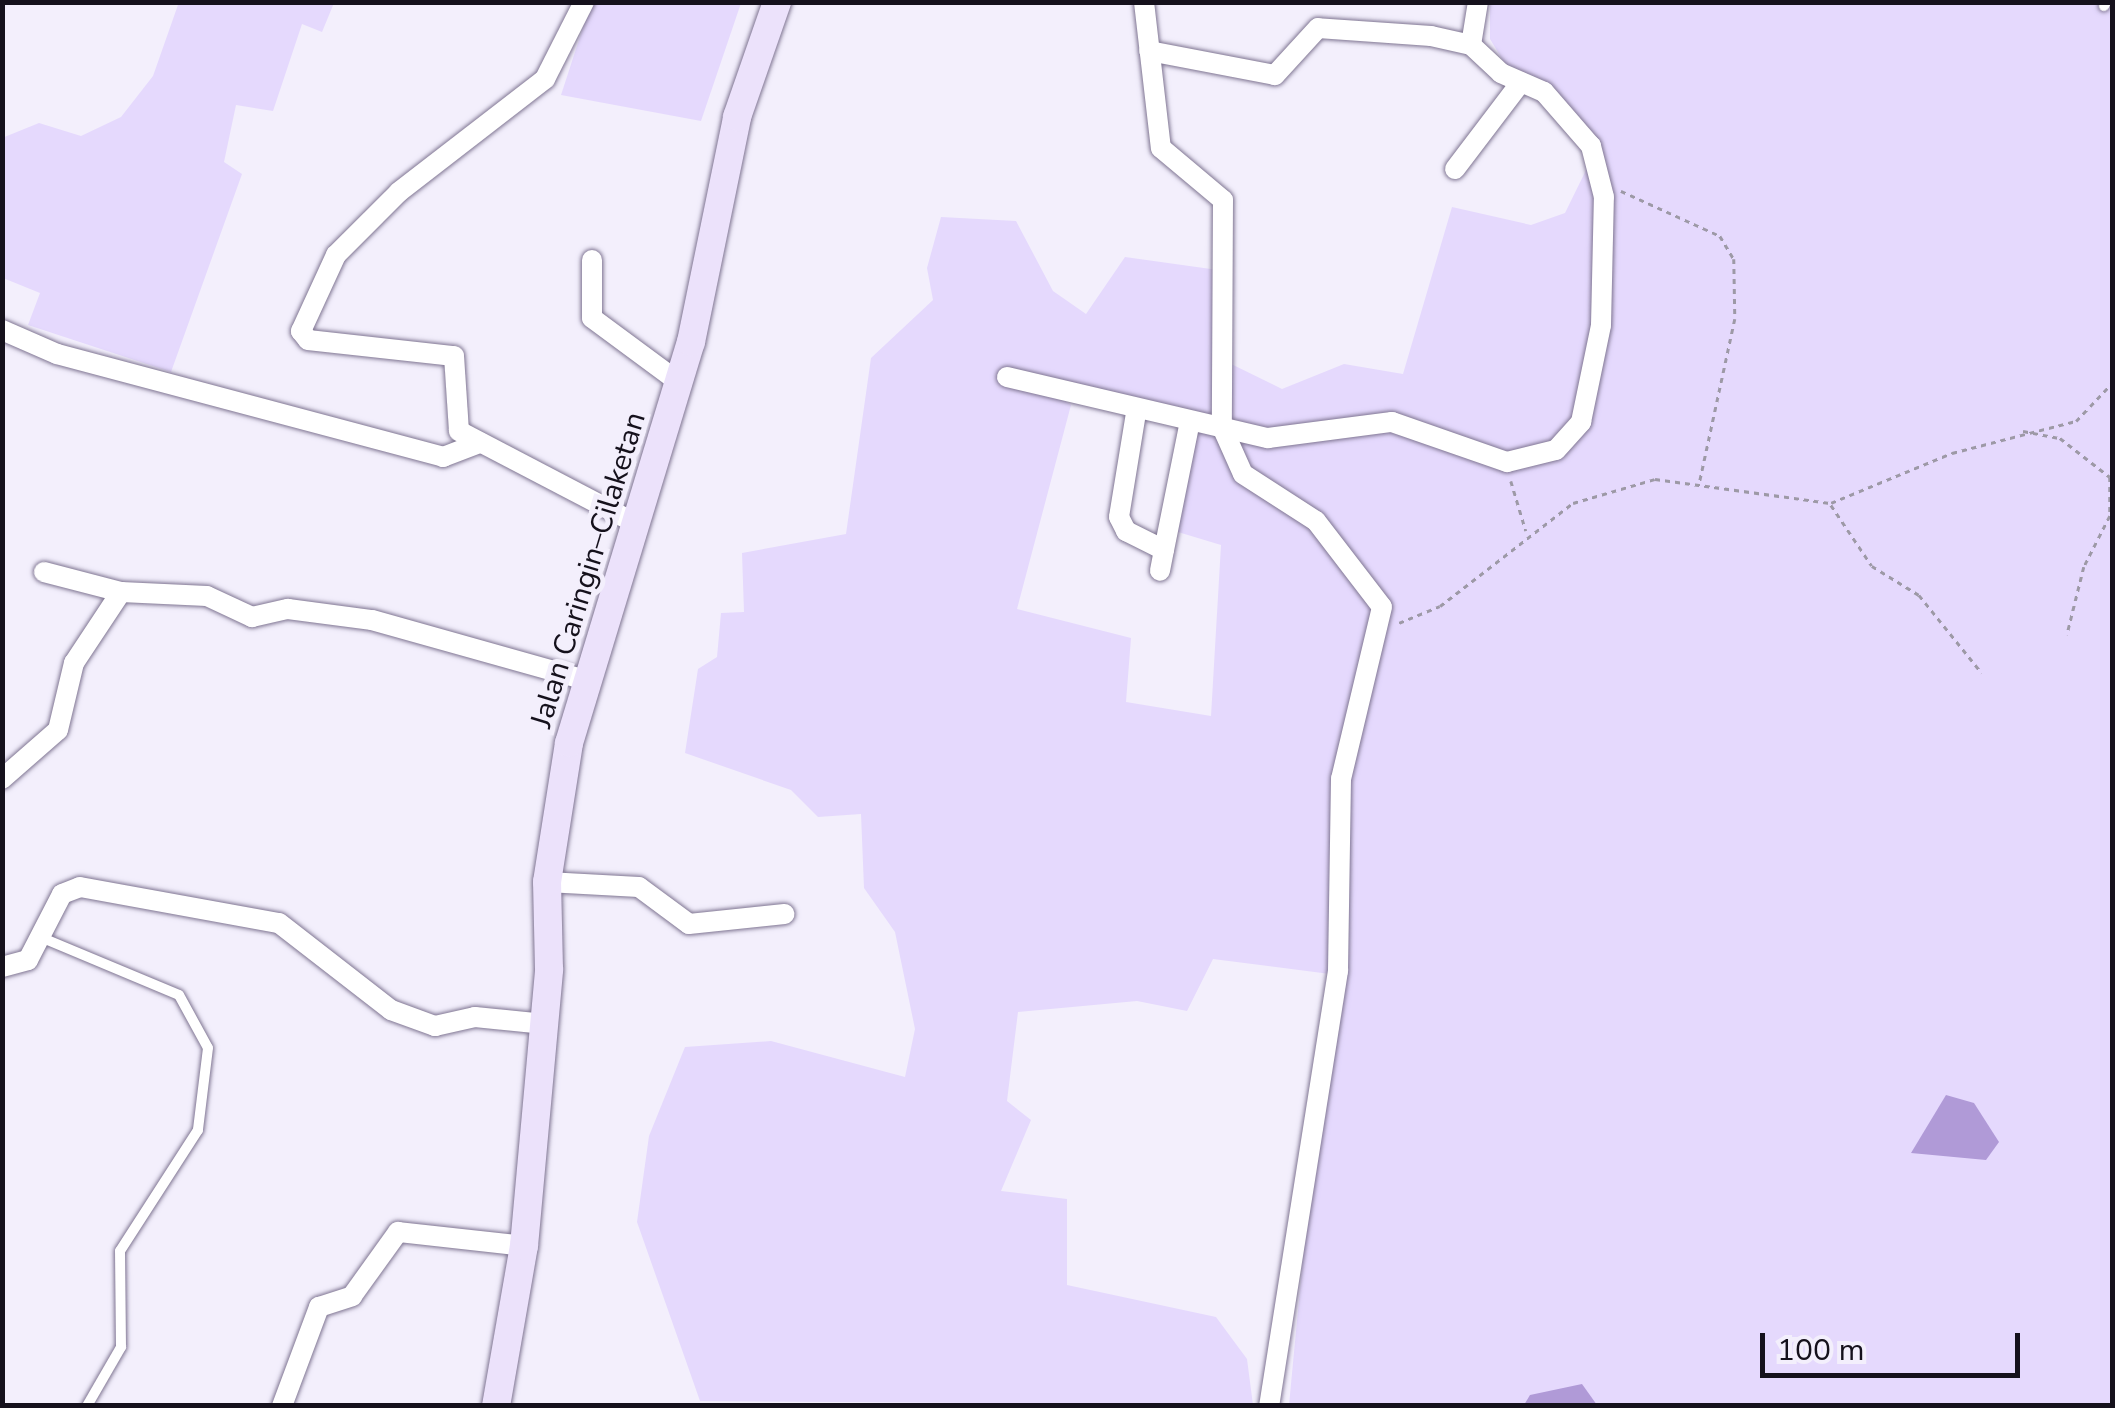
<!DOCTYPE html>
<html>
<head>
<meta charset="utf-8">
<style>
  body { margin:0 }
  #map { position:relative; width:2115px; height:1408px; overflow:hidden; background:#f3effc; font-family:"Nunito Sans",sans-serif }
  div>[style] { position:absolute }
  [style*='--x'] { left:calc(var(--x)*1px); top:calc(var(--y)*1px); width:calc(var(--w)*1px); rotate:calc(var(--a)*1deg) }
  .green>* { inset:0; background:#e5d9fd }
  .water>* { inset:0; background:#b09ad7 }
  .path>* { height:2.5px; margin-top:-1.25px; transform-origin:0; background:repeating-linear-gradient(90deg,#9d99a6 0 5px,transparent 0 10px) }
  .roads { filter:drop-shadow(0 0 2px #7f7592) drop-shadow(0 0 2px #7f7592) }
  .lane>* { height:10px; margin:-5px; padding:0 5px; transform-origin:5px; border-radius:5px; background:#fff }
  .street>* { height:20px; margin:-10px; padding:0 10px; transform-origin:10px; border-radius:10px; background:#fff }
  .secondary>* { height:28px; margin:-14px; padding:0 14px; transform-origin:14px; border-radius:14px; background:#ece2fb }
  span { translate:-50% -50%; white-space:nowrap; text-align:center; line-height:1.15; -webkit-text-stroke:10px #f3effc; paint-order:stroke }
  .street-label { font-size:30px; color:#15111c }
  .frame { position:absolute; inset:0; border:5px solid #15111c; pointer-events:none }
  .scale { position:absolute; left:1760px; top:1333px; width:260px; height:45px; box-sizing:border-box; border:5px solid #15111c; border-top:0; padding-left:12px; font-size:30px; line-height:35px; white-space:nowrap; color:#15111c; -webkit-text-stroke:8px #f3effc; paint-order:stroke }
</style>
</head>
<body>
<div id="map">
  <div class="green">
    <i style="clip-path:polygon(179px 2px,334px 3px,322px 32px,302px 24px,273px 111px,236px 105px,224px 162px,242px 174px,171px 372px,28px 325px,40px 293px,3px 278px,2px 138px,39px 123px,81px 136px,121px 117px,153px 76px)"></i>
    <i style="clip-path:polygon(591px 3px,741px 3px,701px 121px,561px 95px)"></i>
    <i style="clip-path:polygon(evenodd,1490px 3px,2112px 3px,2112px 1405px,1289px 1405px,1330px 974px,1213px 959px,1187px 1011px,1137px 1001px,1018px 1012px,1007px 1101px,1031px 1120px,1001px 1191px,1067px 1199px,1067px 1285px,1216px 1317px,1247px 1359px,1253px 1405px,700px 1401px,637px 1222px,649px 1136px,685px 1047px,771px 1041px,905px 1077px,915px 1029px,895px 932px,864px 888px,861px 814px,818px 817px,791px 790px,685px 753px,698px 669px,717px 657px,721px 613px,744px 612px,742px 553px,846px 534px,871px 358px,933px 300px,927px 268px,941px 217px,1016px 221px,1053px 291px,1086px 314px,1125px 257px,1218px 270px,1223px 360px,1282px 389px,1344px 364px,1403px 374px,1452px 207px,1531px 225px,1565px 213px,1591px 160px,1591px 130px,1510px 72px,1490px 39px,1490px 3px,1054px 393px,1193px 431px,1168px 529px,1221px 545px,1211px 716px,1126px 702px,1131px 638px,1017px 609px,1071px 405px,1054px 393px)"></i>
  </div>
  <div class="water">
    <i style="clip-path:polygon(1946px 1095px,1974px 1103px,1999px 1142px,1986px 1160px,1911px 1153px)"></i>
    <i style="clip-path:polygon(1582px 1384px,1597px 1405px,1524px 1405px,1530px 1395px)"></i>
  </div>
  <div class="path">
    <i style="--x:1621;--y:191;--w:109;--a:24.4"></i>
    <i style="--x:1720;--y:236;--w:27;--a:59"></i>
    <i style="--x:1734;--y:259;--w:60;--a:89"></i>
    <i style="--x:1735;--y:319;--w:170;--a:102.2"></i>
    <i style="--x:2023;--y:431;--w:38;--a:11"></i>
    <i style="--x:2060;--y:438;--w:63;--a:38"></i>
    <i style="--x:2110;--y:477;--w:39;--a:90"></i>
    <i style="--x:2110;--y:516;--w:57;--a:117"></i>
    <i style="--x:2084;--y:567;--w:70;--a:104"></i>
    <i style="--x:1511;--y:481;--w:52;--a:73.3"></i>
    <i style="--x:1831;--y:505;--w:73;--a:56.1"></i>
    <i style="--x:1872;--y:566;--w:55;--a:31.7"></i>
    <i style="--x:1919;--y:595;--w:100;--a:51.1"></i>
    <i style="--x:1399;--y:623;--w:44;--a:-22.5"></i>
    <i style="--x:1440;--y:606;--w:168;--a:-37.8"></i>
    <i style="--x:1573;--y:503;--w:85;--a:-16.3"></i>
    <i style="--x:1655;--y:479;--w:178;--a:7.8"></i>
    <i style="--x:1831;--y:503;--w:131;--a:-22.5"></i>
    <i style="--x:1952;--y:453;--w:128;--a:-14.5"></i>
    <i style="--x:2076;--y:421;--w:52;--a:-46.5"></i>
  </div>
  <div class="roads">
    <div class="lane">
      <i style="--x:2104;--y:6;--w:4;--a:-63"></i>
      <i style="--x:45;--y:939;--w:145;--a:22.7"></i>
      <i style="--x:179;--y:995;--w:60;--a:61.3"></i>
      <i style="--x:208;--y:1048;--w:83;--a:97"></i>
      <i style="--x:198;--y:1130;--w:144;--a:122.8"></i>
      <i style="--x:120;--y:1251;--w:96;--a:89.4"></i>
      <i style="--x:121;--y:1347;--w:68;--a:120"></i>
    </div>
    <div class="street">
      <i style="--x:584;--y:2;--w:86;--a:116.9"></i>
      <i style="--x:545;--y:79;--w:185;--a:142.3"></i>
      <i style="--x:399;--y:192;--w:89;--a:135"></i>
      <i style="--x:336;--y:255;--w:84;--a:114.7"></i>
      <i style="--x:301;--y:331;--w:11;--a:52"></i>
      <i style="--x:308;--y:340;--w:147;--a:6.3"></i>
      <i style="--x:454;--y:356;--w:75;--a:86.2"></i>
      <i style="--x:459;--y:431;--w:201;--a:27.6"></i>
      <i style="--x:1144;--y:2;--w:147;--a:83.4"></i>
      <i style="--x:1161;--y:148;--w:81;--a:40"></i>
      <i style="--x:1223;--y:200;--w:227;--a:90.3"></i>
      <i style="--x:1222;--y:427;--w:51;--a:65.9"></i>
      <i style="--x:1243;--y:474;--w:87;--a:32.8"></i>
      <i style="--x:1316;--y:521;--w:108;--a:52.5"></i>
      <i style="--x:1382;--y:607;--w:177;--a:103.4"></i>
      <i style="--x:1341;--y:779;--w:192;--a:90.9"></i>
      <i style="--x:1338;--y:971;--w:440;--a:99"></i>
      <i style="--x:1471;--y:45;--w:44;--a:-80.8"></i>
      <i style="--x:1455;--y:169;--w:109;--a:-52.8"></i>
      <i style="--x:592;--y:260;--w:58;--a:90"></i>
      <i style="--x:592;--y:318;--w:109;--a:36.5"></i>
      <i style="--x:2;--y:330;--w:60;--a:23.6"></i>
      <i style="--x:57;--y:354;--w:400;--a:14.9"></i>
      <i style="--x:443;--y:457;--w:40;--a:-21"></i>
      <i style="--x:1007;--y:377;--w:268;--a:13.2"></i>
      <i style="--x:1268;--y:438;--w:125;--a:-7.4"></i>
      <i style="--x:1392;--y:422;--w:122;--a:19.2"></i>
      <i style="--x:1507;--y:462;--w:50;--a:-13.8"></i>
      <i style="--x:1556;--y:450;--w:38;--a:-48"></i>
      <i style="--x:1581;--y:422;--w:99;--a:-78.3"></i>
      <i style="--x:1601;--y:325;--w:128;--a:-88.7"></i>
      <i style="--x:1604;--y:197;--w:53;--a:-104.3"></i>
      <i style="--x:1591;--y:146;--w:72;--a:-131"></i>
      <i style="--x:1544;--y:92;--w:47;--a:-156.2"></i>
      <i style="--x:1501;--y:73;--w:41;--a:-137"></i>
      <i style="--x:1471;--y:45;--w:41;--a:-167.3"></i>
      <i style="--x:1431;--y:36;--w:113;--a:-176"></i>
      <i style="--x:1318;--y:28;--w:64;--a:132.5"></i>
      <i style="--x:1275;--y:75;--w:128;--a:-169.2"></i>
      <i style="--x:1136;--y:413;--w:105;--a:99.3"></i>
      <i style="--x:1119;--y:517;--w:16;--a:63"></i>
      <i style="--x:1126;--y:531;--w:42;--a:26.6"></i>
      <i style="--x:1164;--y:550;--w:21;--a:101"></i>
      <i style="--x:1164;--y:550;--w:126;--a:-78.6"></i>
      <i style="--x:44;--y:572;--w:80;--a:14.6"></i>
      <i style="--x:2;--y:779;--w:74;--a:-41.2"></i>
      <i style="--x:58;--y:730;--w:69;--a:-76.6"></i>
      <i style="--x:74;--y:663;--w:85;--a:-56.5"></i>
      <i style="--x:121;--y:592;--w:86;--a:2.7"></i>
      <i style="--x:207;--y:596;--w:50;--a:25"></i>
      <i style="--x:252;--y:617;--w:37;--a:-13"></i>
      <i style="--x:288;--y:609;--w:85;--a:7.5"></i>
      <i style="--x:372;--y:620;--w:222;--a:15.7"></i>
      <i style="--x:547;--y:882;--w:92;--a:3.1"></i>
      <i style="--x:639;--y:887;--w:62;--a:36.5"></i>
      <i style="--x:689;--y:924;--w:96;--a:-6"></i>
      <i style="--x:2;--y:967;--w:27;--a:-15"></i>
      <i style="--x:28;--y:960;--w:74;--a:-62.7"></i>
      <i style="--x:62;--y:894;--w:19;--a:-21"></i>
      <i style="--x:80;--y:887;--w:202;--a:10.3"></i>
      <i style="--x:279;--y:923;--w:142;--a:37.8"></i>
      <i style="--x:391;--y:1010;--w:47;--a:20"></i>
      <i style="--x:435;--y:1026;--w:41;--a:-12.7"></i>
      <i style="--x:475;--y:1017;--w:70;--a:5.7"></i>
      <i style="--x:282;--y:1406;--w:106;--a:-69.5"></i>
      <i style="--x:319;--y:1307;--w:35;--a:-18"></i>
      <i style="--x:352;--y:1296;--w:79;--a:-54.3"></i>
      <i style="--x:398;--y:1232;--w:127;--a:6.3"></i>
    </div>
    <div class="secondary">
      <i style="--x:496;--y:1406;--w:162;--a:-80.1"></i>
      <i style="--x:524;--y:1246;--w:278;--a:-84.8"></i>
      <i style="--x:549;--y:969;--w:87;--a:-91.3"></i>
      <i style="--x:547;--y:882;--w:141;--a:-81"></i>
      <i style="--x:569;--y:743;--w:419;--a:-73.1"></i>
      <i style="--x:691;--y:342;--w:230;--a:-78.4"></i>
      <i style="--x:737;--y:117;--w:122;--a:-70.8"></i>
    </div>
  </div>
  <div class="street-label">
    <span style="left:589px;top:570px;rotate:-73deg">Jalan Caringin–Cilaketan</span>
  </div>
  <div class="frame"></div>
  <div class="scale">100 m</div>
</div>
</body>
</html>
